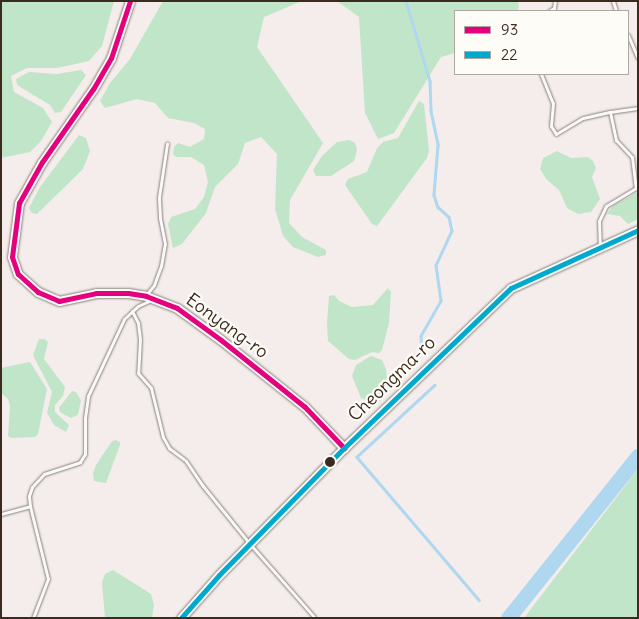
<!DOCTYPE html>
<html>
<head>
<meta charset="utf-8">
<style>
  body { margin:0 }
  #map { position:relative; width:639px; height:619px; overflow:hidden; background:#f4edeb; font-family:Delius,sans-serif }
  div>[style] { position:absolute }
  [style*='--x'] { left:calc(var(--x)*1px); top:calc(var(--y)*1px); width:calc(var(--w)*1px); rotate:calc(var(--a)*1deg) }
  .green>* { inset:0; background:#c1e5c8 }
  .stream>* { height:2.5px; margin:-1.25px; padding:0 1.25px; transform-origin:1.25px; border-radius:1.25px; background:#afd7ef }
  .river>* { height:15px; margin:-7.5px; padding:0 7.5px; transform-origin:7.5px; border-radius:7.5px; background:#afd7ef }
  .roads { filter:drop-shadow(0 0 1px #89837f) drop-shadow(0 0 1px #89837f) }
  .lane>* { height:3px; margin:-1.5px; padding:0 1.5px; transform-origin:1.5px; border-radius:1.5px; background:#faf9f7 }
  .secondary>* { height:9px; margin:-4.5px; padding:0 4.5px; transform-origin:4.5px; border-radius:4.5px; background:#faf9f7 }
  .bus-1>* { height:5px; margin:-2.5px; padding:0 2.5px; transform-origin:2.5px; border-radius:2.5px; background:#e5007d }
  .bus-2>* { height:5px; margin:-2.5px; padding:0 2.5px; transform-origin:2.5px; border-radius:2.5px; background:#00a9ce }
  .dots>* { width:14px; height:14px; translate:-50% -50%; box-sizing:border-box; border:2px solid #fdfcf7; border-radius:50% }
  span { translate:-50% -50%; white-space:nowrap; text-align:center; line-height:1.15; -webkit-text-stroke:4.5px #fdfcf7; paint-order:stroke }
  .street-label { font-size:18px; color:#3b2a1e }
  .frame { position:absolute; inset:0; border:2px solid #3b2a1e; pointer-events:none }
  .legend { position:absolute; left:454px; top:10px; width:175px; height:65px; box-sizing:border-box; background:#fdfcf7; border:1px solid #afa8a0; margin:0; padding:6px 9px; list-style:none; font-size:15px; color:#3b2a1e }
  .legend li { display:flex; align-items:center; gap:10px; height:25px }
  .legend b { width:25px; border:1px solid #afa8a0 }
</style>
</head>
<body>
<div id="map">
  <div class="green">
    <i style="clip-path:polygon(1px 1px,114px 1px,102px 46px,89px 61px,57px 68px,27px 68px,11px 76px,14px 92px,43px 108px,52px 122px,41px 141px,30px 152px,1px 158px)"></i>
    <i style="clip-path:polygon(163px 1px,302px 1px,264px 17px,257px 47px,323px 143px,290px 200px,289px 223px,302px 237px,326px 250px,326px 255px,318px 257px,293px 247px,283px 236px,275px 209px,277px 154px,261px 137px,245px 143px,238px 164px,215px 187px,206px 213px,182px 244px,173px 248px,168px 224px,171px 217px,195px 209px,204px 197px,208px 182px,204px 165px,191px 157px,176px 157px,173px 154px,174px 147px,178px 143px,190px 147px,204px 139px,205px 129px,194px 123px,168px 118px,155px 103px,137px 99px,105px 108px,100px 101px,110px 83px,130px 59px)"></i>
    <i style="clip-path:polygon(337px 1px,518px 1px,519px 8px,517px 11px,455px 11px,455px 53px,441px 57px,394px 133px,378px 139px,365px 113px,359px 17px)"></i>
    <i style="clip-path:polygon(81px 70px,86px 75px,61px 112px,55px 113px,50px 105px,17px 85px,16px 79px,29px 72px,57px 74px)"></i>
    <i style="clip-path:polygon(419px 101px,424px 104px,429px 150px,427px 158px,377px 226px,372px 224px,345px 185px,348px 179px,367px 172px,377px 148px,383px 142px,398px 138px)"></i>
    <i style="clip-path:polygon(79px 135px,86px 138px,90px 151px,83px 169px,37px 214px,32px 213px,29px 208px,40px 187px)"></i>
    <i style="clip-path:polygon(349px 140px,355px 143px,357px 150px,354px 161px,331px 176px,316px 176px,313px 170px,322px 156px,337px 142px)"></i>
    <i style="clip-path:polygon(557px 151px,571px 158px,588px 157px,593px 161px,596px 168px,592px 177px,600px 199px,591px 212px,578px 214px,567px 208px,559px 190px,546px 179px,540px 169px,543px 158px)"></i>
    <i style="clip-path:polygon(638px 192px,638px 219px,628px 224px,620px 216px,607px 214px,613px 206px)"></i>
    <i style="clip-path:polygon(388px 288px,391px 292px,389px 323px,382px 350px,379px 353px,372px 352px,355px 360px,349px 359px,328px 341px,327px 323px,329px 296px,334px 295px,339px 301px,352px 307px,373px 305px)"></i>
    <i style="clip-path:polygon(39px 339px,45px 339px,48px 342px,44px 359px,65px 387px,63px 396px,55px 405px,55px 412px,69px 425px,66px 432px,54px 425px,47px 413px,52px 392px,33px 355px)"></i>
    <i style="clip-path:polygon(371px 356px,382px 360px,386px 369px,388px 388px,383px 398px,376px 404px,361px 398px,352px 376px,356px 365px)"></i>
    <i style="clip-path:polygon(30px 362px,47px 389px,38px 434px,35px 437px,11px 438px,8px 436px,10px 406px,8px 399px,1px 393px,1px 368px)"></i>
    <i style="clip-path:polygon(72px 391px,76px 392px,81px 400px,78px 415px,71px 418px,60px 412px,59px 408px)"></i>
    <i style="clip-path:polygon(116px 440px,120px 442px,120px 445px,106px 483px,94px 481px,93px 473px,96px 465px,112px 441px)"></i>
    <i style="clip-path:polygon(638px 469px,638px 618px,524px 618px)"></i>
    <i style="clip-path:polygon(113px 570px,151px 594px,154px 605px,152px 618px,105px 618px,102px 582px,105px 574px)"></i>
  </div>
  <div class="stream">
    <i style="--x:406;--y:1;--w:84;--a:73.3"></i>
    <i style="--x:430;--y:81;--w:30;--a:88"></i>
    <i style="--x:431;--y:111;--w:35;--a:78"></i>
    <i style="--x:438;--y:145;--w:50;--a:94.6"></i>
    <i style="--x:434;--y:195;--w:13;--a:72"></i>
    <i style="--x:438;--y:207;--w:15;--a:42"></i>
    <i style="--x:449;--y:217;--w:14;--a:78"></i>
    <i style="--x:452;--y:231;--w:38;--a:115"></i>
    <i style="--x:436;--y:265;--w:36;--a:82"></i>
    <i style="--x:441;--y:301;--w:40;--a:119.7"></i>
    <i style="--x:421;--y:336;--w:15;--a:86"></i>
    <i style="--x:435;--y:385;--w:106;--a:137.3"></i>
    <i style="--x:357;--y:457;--w:188;--a:49.5"></i>
  </div>
  <div class="river">
    <i style="--x:508;--y:618;--w:208;--a:-51.3"></i>
  </div>
  <div class="roads">
    <div class="lane">
      <i style="--x:613;--y:1;--w:10;--a:73"></i>
      <i style="--x:549;--y:11;--w:6;--a:-31"></i>
      <i style="--x:554;--y:8;--w:7;--a:-82"></i>
      <i style="--x:628;--y:35;--w:25;--a:67"></i>
      <i style="--x:541;--y:74;--w:31;--a:68"></i>
      <i style="--x:553;--y:103;--w:23;--a:95"></i>
      <i style="--x:551;--y:126;--w:9;--a:58"></i>
      <i style="--x:556;--y:134;--w:31;--a:-31"></i>
      <i style="--x:583;--y:118;--w:28;--a:-13"></i>
      <i style="--x:610;--y:112;--w:29;--a:78"></i>
      <i style="--x:616;--y:140;--w:23;--a:47"></i>
      <i style="--x:632;--y:157;--w:31;--a:83"></i>
      <i style="--x:636;--y:188;--w:35;--a:149"></i>
      <i style="--x:606;--y:206;--w:17;--a:115"></i>
      <i style="--x:599;--y:221;--w:24;--a:88"></i>
      <i style="--x:610;--y:112;--w:28;--a:-8"></i>
      <i style="--x:146;--y:295;--w:13;--a:-51"></i>
      <i style="--x:154;--y:285;--w:20;--a:-70"></i>
      <i style="--x:161;--y:266;--w:22;--a:-80"></i>
      <i style="--x:165;--y:244;--w:26;--a:-101"></i>
      <i style="--x:160;--y:218;--w:21;--a:-93"></i>
      <i style="--x:159;--y:197;--w:54;--a:-81.4"></i>
      <i style="--x:132;--y:311;--w:13;--a:63"></i>
      <i style="--x:138;--y:323;--w:16;--a:83"></i>
      <i style="--x:140;--y:339;--w:34;--a:93"></i>
      <i style="--x:138;--y:373;--w:20;--a:49"></i>
      <i style="--x:151;--y:388;--w:50;--a:76.2"></i>
      <i style="--x:163;--y:437;--w:13;--a:61"></i>
      <i style="--x:169;--y:448;--w:21;--a:37"></i>
      <i style="--x:186;--y:461;--w:30;--a:56"></i>
      <i style="--x:203;--y:486;--w:75;--a:51"></i>
      <i style="--x:250;--y:544;--w:98;--a:48.7"></i>
      <i style="--x:1;--y:514;--w:30;--a:-15"></i>
      <i style="--x:33;--y:618;--w:42;--a:-69"></i>
      <i style="--x:48;--y:579;--w:75;--a:-103.9"></i>
      <i style="--x:30;--y:506;--w:10;--a:-96"></i>
      <i style="--x:29;--y:496;--w:9;--a:-72"></i>
      <i style="--x:32;--y:487;--w:18;--a:-47"></i>
      <i style="--x:44;--y:474;--w:38;--a:-18"></i>
      <i style="--x:80;--y:462;--w:9;--a:-58"></i>
      <i style="--x:85;--y:454;--w:36;--a:-90"></i>
      <i style="--x:85;--y:418;--w:22;--a:-82"></i>
      <i style="--x:88;--y:396;--w:85;--a:-64.9"></i>
      <i style="--x:124;--y:319;--w:19;--a:-43"></i>
      <i style="--x:138;--y:306;--w:14;--a:-25"></i>
    </div>
    <div class="secondary">
      <i style="--x:130;--y:1;--w:60;--a:108.4"></i>
      <i style="--x:111;--y:58;--w:36;--a:120"></i>
      <i style="--x:93;--y:89;--w:89;--a:124.9"></i>
      <i style="--x:42;--y:162;--w:47;--a:119.3"></i>
      <i style="--x:19;--y:203;--w:54;--a:97.4"></i>
      <i style="--x:12;--y:257;--w:18;--a:71"></i>
      <i style="--x:18;--y:274;--w:27;--a:42"></i>
      <i style="--x:38;--y:292;--w:23;--a:23"></i>
      <i style="--x:59;--y:301;--w:38;--a:-12"></i>
      <i style="--x:96;--y:293;--w:32;--a:0"></i>
      <i style="--x:128;--y:293;--w:18;--a:9"></i>
      <i style="--x:146;--y:296;--w:33;--a:21"></i>
      <i style="--x:177;--y:308;--w:54;--a:36"></i>
      <i style="--x:221;--y:340;--w:107;--a:38.6"></i>
      <i style="--x:305;--y:407;--w:57;--a:46.4"></i>
      <i style="--x:181;--y:618;--w:57;--a:-48.5"></i>
      <i style="--x:219;--y:575;--w:178;--a:-45.5"></i>
      <i style="--x:344;--y:448;--w:231;--a:-43.8"></i>
      <i style="--x:511;--y:288;--w:140;--a:-24.5"></i>
    </div>
  </div>
  <div class="bus-1">
    <i style="--x:130;--y:1;--w:60;--a:108.4"></i>
    <i style="--x:111;--y:58;--w:36;--a:120"></i>
    <i style="--x:93;--y:89;--w:89;--a:124.9"></i>
    <i style="--x:42;--y:162;--w:47;--a:119.3"></i>
    <i style="--x:19;--y:203;--w:54;--a:97.4"></i>
    <i style="--x:12;--y:257;--w:18;--a:71"></i>
    <i style="--x:18;--y:274;--w:27;--a:42"></i>
    <i style="--x:38;--y:292;--w:23;--a:23"></i>
    <i style="--x:59;--y:301;--w:38;--a:-12"></i>
    <i style="--x:96;--y:293;--w:32;--a:0"></i>
    <i style="--x:128;--y:293;--w:18;--a:9"></i>
    <i style="--x:146;--y:296;--w:33;--a:21"></i>
    <i style="--x:177;--y:308;--w:54;--a:36"></i>
    <i style="--x:221;--y:340;--w:107;--a:38.6"></i>
    <i style="--x:305;--y:407;--w:57;--a:46.4"></i>
  </div>
  <div class="bus-2">
    <i style="--x:181;--y:618;--w:57;--a:-48.5"></i>
    <i style="--x:219;--y:575;--w:178;--a:-45.5"></i>
    <i style="--x:344;--y:448;--w:231;--a:-43.8"></i>
    <i style="--x:511;--y:288;--w:140;--a:-24.5"></i>
  </div>
  <div class="dots">
    <i style="left:330px;top:462px;background:#3b2a1e"></i>
  </div>
  <div class="street-label">
    <span style="left:227px;top:326px;rotate:36deg">Eonyang-ro</span>
    <span style="left:392px;top:379px;rotate:-44deg">Cheongma-ro</span>
  </div>
  <div class="frame"></div>
  <ul class="legend">
  <li><b style="height:6px;background:#e5007d"></b>93</li>
  <li><b style="height:6px;background:#00a9ce"></b>22</li>
  </ul>
</div>
</body>
</html>
